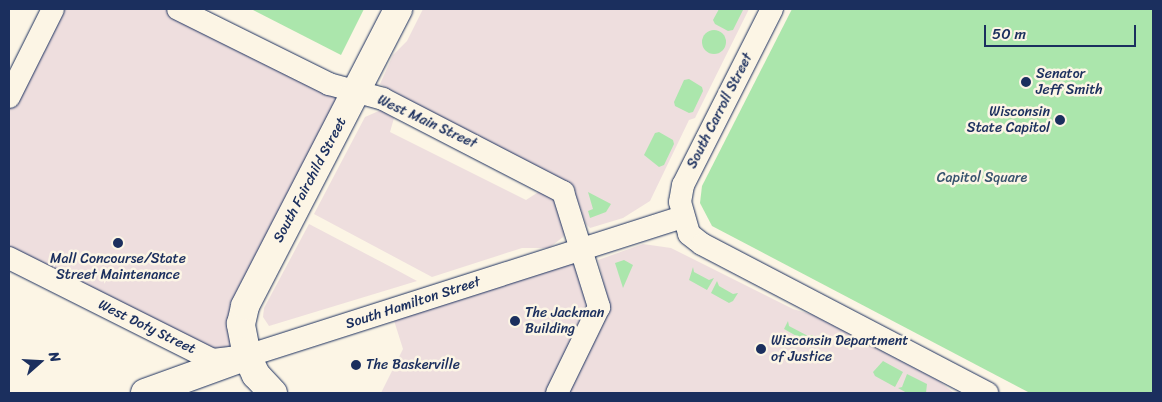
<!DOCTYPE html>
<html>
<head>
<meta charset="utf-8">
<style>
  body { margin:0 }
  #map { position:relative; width:1162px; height:402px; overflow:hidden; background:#fcf5e5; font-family:Sriracha,sans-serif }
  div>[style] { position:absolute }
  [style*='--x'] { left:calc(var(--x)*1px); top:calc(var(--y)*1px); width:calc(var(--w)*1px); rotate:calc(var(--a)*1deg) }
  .built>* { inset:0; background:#eedede }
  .green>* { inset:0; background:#abe6ac }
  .round { border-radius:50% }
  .roads { filter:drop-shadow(0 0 1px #1b2f5e) drop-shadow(0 0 1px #1b2f5e) }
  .street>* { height:22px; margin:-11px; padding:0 11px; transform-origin:11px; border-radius:11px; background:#fcf5e5 }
  .secondary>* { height:28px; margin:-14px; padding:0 14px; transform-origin:14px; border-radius:14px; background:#fcf5e5 }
  .dots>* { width:14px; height:14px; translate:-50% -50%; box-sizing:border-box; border:2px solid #fcf5e5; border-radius:50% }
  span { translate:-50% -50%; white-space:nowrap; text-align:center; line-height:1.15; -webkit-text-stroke:5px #fcf5e5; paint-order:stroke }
  .poi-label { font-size:14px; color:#1b2f5e }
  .left { translate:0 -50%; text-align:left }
  .right { translate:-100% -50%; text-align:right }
  .street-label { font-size:14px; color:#1b2f5e }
  .park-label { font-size:14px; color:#38546e }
  .frame { position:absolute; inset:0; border:10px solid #1b2f5e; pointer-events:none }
  .north { position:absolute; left:15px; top:337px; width:50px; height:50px; -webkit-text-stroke:4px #fcf5e5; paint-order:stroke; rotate:71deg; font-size:14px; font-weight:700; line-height:20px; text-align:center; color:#1b2f5e }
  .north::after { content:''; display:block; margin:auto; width:18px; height:22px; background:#1b2f5e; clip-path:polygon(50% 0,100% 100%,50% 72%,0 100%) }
  .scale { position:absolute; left:984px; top:25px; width:152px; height:22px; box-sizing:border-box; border:2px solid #1b2f5e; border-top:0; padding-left:6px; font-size:15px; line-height:18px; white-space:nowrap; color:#1b2f5e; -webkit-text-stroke:4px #fcf5e5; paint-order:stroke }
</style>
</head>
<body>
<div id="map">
  <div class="built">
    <i style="clip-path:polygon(53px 9px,178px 9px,355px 92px,248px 298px,247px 356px,213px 360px,9px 258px,9px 97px)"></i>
    <i style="clip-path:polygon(423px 9px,749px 9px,695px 118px,689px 120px,650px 201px,623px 218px,590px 228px,586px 224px,575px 193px,380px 84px,393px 55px,407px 41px)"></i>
    <i style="clip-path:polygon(381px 110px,394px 118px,390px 132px,526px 200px,543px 189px,554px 196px,566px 231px,563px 237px,549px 248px,522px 248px,432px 277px,314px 214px,365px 117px)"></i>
    <i style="clip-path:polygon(309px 224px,391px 267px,417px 281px,269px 326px,263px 317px,264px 308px)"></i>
    <i style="clip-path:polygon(643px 244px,671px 248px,793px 309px,813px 315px,939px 381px,954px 393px,567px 393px,610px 307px,598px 260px)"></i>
    <i style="clip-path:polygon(583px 249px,599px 298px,557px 393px,381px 393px,403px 349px,391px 311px)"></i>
  </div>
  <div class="green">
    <i style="clip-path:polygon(251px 9px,364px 9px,341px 55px)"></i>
    <i style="clip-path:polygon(719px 9px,743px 10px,733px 30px,728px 31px,715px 24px,713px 20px)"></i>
    <i style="clip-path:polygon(792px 9px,1153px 9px,1153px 393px,1030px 393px,712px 226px,700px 203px,702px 186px)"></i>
    <i class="round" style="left:702px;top:30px;width:24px;height:24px"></i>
    <i style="clip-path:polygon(689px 79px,702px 87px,703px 91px,693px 112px,689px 113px,675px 106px,674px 102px,684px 80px)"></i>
    <i style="clip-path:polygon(659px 132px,673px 140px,674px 144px,664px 165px,659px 167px,644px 155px,655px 133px)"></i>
    <i style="clip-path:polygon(588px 192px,611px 204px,606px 212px,590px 218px,588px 211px,593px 209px)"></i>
    <i style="clip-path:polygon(624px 260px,633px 265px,623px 288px,615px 263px)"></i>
    <i style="clip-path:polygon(693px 267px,694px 272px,709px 280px,714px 278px,707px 290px,689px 280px)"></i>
    <i style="clip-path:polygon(717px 281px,719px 286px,733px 294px,738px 293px,733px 301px,729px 303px,711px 293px)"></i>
    <i style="clip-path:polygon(788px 321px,789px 326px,808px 336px,813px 335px,809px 343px,784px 329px)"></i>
    <i style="clip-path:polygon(883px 361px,903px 372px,895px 387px,875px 376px,873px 372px)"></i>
    <i style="clip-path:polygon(907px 374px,927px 384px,926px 393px,907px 393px,898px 388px,902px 387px)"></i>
  </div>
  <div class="roads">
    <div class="street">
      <i style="--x:178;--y:9;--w:169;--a:26.4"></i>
      <i style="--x:329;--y:84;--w:56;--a:15.5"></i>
      <i style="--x:383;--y:99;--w:203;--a:27.3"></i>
      <i style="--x:563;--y:192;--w:121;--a:72.6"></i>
      <i style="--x:599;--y:307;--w:96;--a:116"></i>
      <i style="--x:772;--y:9;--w:197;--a:116.8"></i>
      <i style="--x:683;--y:185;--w:17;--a:100"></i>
      <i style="--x:680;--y:202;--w:33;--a:74"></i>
      <i style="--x:689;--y:234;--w:16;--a:38"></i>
      <i style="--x:702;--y:244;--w:322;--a:27.6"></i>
      <i style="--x:9;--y:97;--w:98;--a:-63.4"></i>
      <i style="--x:9;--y:258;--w:228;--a:26.6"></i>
      <i style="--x:213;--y:360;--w:34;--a:-7"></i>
      <i style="--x:247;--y:356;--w:457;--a:-17.7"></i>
    </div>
    <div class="secondary">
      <i style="--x:145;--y:393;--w:109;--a:-19.9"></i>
      <i style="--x:273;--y:393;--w:25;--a:-133"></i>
      <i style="--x:256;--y:375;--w:21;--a:-115"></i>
      <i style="--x:247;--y:356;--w:33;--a:-101"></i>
      <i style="--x:241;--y:324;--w:18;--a:-77"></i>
      <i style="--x:245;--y:306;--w:334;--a:-62.7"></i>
    </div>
  </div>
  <div class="dots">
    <i style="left:1026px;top:82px;background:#1b2f5e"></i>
    <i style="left:1060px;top:120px;background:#1b2f5e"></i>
    <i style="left:118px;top:243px;background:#1b2f5e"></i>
    <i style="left:515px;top:321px;background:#1b2f5e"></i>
    <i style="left:761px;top:349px;background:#1b2f5e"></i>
    <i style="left:356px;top:365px;background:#1b2f5e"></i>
  </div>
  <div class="poi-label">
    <span class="left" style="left:1036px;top:82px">Senator<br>Jeff Smith</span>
    <span class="right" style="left:1050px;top:120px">Wisconsin<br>State Capitol</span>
    <span style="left:118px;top:267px">Mall Concourse/State<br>Street Maintenance</span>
    <span class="left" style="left:525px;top:321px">The Jackman<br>Building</span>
    <span class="left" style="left:771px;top:349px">Wisconsin Department<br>of Justice</span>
    <span class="left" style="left:366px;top:365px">The Baskerville</span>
  </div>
  <div class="street-label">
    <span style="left:720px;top:111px;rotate:-63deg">South Carroll Street</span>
    <span style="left:427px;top:122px;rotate:25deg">West Main Street</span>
    <span style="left:310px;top:180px;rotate:-62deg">South Fairchild Street</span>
    <span style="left:413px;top:303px;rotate:-18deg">South Hamilton Street</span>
    <span style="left:147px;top:327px;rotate:26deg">West Doty Street</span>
  </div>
  <div class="park-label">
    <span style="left:982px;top:178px">Capitol Square</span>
  </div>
  <div class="frame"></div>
  <div class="north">N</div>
  <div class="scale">50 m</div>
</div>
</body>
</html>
